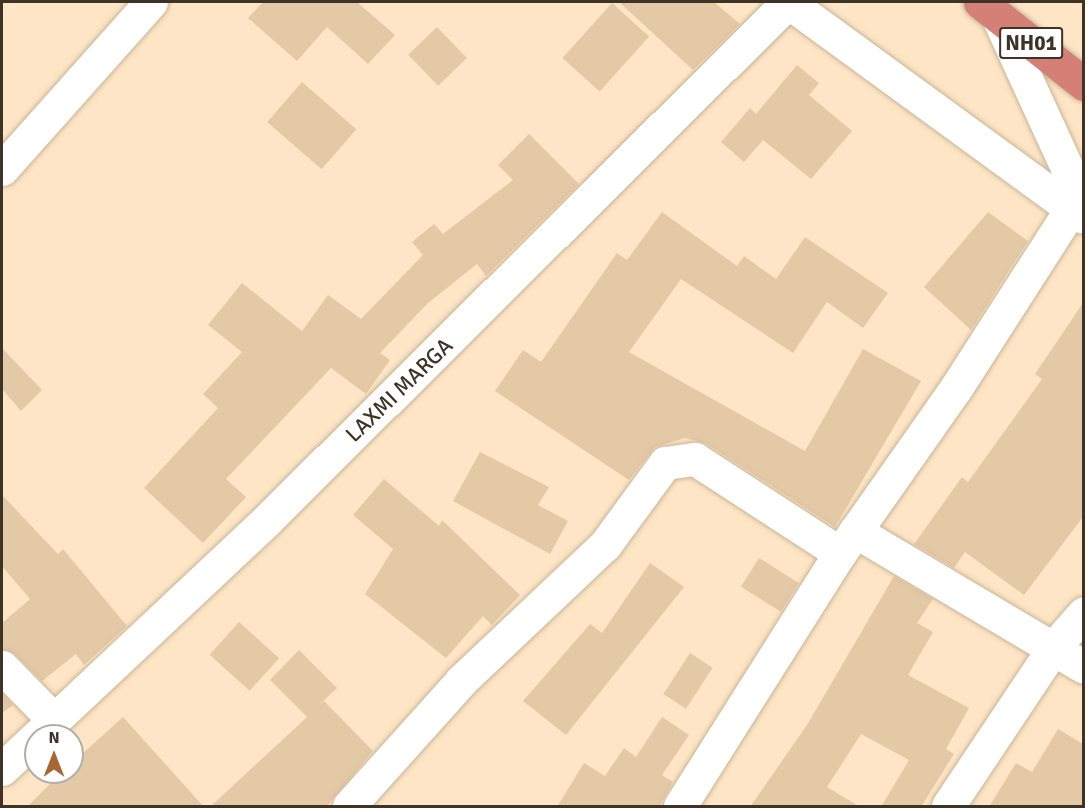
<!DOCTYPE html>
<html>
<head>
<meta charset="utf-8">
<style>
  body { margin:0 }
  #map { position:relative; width:1085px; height:808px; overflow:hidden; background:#fde5c5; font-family:Signika,sans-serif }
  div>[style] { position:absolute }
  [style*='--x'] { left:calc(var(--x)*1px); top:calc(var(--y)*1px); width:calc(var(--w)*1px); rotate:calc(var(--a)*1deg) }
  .building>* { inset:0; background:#e4c9a6; transform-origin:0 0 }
  .roads { filter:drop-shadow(0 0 2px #cbb495) drop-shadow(0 0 2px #cbb495) }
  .street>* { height:33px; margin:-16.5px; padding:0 16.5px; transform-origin:16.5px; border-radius:16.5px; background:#fff }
  .highway>* { height:33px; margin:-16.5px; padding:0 16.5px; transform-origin:16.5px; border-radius:16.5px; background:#d48076 }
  span { translate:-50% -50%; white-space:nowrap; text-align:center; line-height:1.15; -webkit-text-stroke:4.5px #fff; paint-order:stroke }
  .shield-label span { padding:2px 4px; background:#fff; border:2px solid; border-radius:4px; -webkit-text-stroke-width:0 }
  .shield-label { font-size:21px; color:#3d3427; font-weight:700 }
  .street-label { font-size:22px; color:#3d3427 }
  .frame { position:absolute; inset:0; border:3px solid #3d3427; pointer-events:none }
  .north { position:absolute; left:24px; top:724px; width:60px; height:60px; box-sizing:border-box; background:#fff; border:2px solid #b1aea9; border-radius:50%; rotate:0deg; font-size:16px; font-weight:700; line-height:24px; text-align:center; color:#3d3427 }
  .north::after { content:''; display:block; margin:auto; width:21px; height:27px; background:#a86731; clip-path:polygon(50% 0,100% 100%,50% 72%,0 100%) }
</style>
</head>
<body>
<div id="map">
  <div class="building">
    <i style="clip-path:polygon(263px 2px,357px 2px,395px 35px,368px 64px,327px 27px,297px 61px,248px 18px)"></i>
    <i style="clip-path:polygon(619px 2px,714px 2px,740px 24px,693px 70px)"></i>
    <i style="left:612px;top:3px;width:50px;height:74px;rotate:42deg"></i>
    <i style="left:437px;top:27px;width:43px;height:40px;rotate:46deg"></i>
    <i style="clip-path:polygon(797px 65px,819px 83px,809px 95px,852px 131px,811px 179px,763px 140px,744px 162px,721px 142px,750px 108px,756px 114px)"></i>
    <i style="left:302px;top:82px;width:72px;height:53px;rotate:41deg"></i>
    <i style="clip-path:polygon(529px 134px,579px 184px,486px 276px,477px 264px,428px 303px,380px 353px,390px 360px,366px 394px,331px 368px,226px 479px,246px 497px,203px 543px,144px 488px,218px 408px,203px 394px,242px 352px,208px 325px,242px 283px,302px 331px,328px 295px,361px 319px,423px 255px,412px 242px,434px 224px,443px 234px,513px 180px,498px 165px)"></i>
    <i style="clip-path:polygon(662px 212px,737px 266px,744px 256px,776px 279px,805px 237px,888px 293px,863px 328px,827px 302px,793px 353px,681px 279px,629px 352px,805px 451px,863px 349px,921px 381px,835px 527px,705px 443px,685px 438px,655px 447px,629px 480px,495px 391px,523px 350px,541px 362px,617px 253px,627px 260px)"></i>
    <i style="clip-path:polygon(988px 212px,1028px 241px,971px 330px,924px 287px)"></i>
    <i style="clip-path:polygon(1083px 303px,1083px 517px,1024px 595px,965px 552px,954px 568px,914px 544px,962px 477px,968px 482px,1042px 379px,1035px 374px)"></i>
    <i style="clip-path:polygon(2px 348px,42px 390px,21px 411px,2px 389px)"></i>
    <i style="clip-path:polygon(480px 452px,549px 487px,538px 505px,568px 521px,550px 554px,453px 501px)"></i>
    <i style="clip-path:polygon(384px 479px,439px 526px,442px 520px,520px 595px,492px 625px,483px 616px,446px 658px,365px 594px,393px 549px,353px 515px)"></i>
    <i style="clip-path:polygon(2px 495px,58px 554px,63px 549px,127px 626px,84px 665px,76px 654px,42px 681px,15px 654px,2px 649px,2px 623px,30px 599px,2px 566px)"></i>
    <i style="left:759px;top:558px;width:47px;height:34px;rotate:32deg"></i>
    <i style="clip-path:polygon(650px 563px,684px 587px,566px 735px,523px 701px,590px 624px,602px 633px)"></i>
    <i style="clip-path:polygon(894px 576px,933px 599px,917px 623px,933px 632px,908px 675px,969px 708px,946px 749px,954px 754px,921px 807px,881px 807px,909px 760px,861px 734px,827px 787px,860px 807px,750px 807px,807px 725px)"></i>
    <i style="left:239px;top:622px;width:54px;height:44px;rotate:42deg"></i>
    <i style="clip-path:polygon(299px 650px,337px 688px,319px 705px,324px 701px,373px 751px,326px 807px,210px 807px,307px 717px,270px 680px)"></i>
    <i style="left:690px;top:653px;width:27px;height:49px;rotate:33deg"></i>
    <i style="clip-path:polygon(2px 693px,13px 705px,2px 713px)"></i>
    <i style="clip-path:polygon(123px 717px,204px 807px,27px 807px,62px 772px,72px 772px,72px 763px)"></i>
    <i style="clip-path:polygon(662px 717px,689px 735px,662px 775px,673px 782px,659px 807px,557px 807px,584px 763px,605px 776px,624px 748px,636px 757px)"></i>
    <i style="clip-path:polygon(1058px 729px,1083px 744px,1083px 807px,989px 807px,1016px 763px,1032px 772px)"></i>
  </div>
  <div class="roads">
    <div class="street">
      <i style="--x:788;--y:2;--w:364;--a:36.1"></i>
      <i style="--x:2;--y:169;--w:224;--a:-48.3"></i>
      <i style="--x:855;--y:531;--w:266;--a:30.7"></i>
      <i style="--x:2;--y:667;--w:73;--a:45.6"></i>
      <i style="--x:2;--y:769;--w:365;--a:-43.2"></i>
      <i style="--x:268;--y:519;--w:733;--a:-44.83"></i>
      <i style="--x:349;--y:806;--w:168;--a:-48.1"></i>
      <i style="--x:461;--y:681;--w:198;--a:-43.4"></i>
      <i style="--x:605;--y:545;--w:102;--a:-53.8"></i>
      <i style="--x:665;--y:463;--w:30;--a:-8"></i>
      <i style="--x:695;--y:459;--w:173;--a:33"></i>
      <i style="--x:680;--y:806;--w:299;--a:-57.7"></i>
      <i style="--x:840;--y:553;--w:202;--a:-54.9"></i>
      <i style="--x:956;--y:388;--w:215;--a:-57.3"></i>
      <i style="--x:1072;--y:207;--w:39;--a:-97"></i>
      <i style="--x:1067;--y:168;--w:166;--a:-114.6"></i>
      <i style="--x:948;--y:806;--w:191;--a:-56.3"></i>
      <i style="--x:1054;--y:647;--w:45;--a:-48.6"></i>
    </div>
    <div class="highway">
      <i style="--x:980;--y:2;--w:132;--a:38.3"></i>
    </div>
  </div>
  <div class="shield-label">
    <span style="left:1031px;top:43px">NH01</span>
  </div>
  <div class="street-label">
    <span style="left:399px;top:390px;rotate:-44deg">LAXMI MARGA</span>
  </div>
  <div class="frame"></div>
  <div class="north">N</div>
</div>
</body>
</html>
